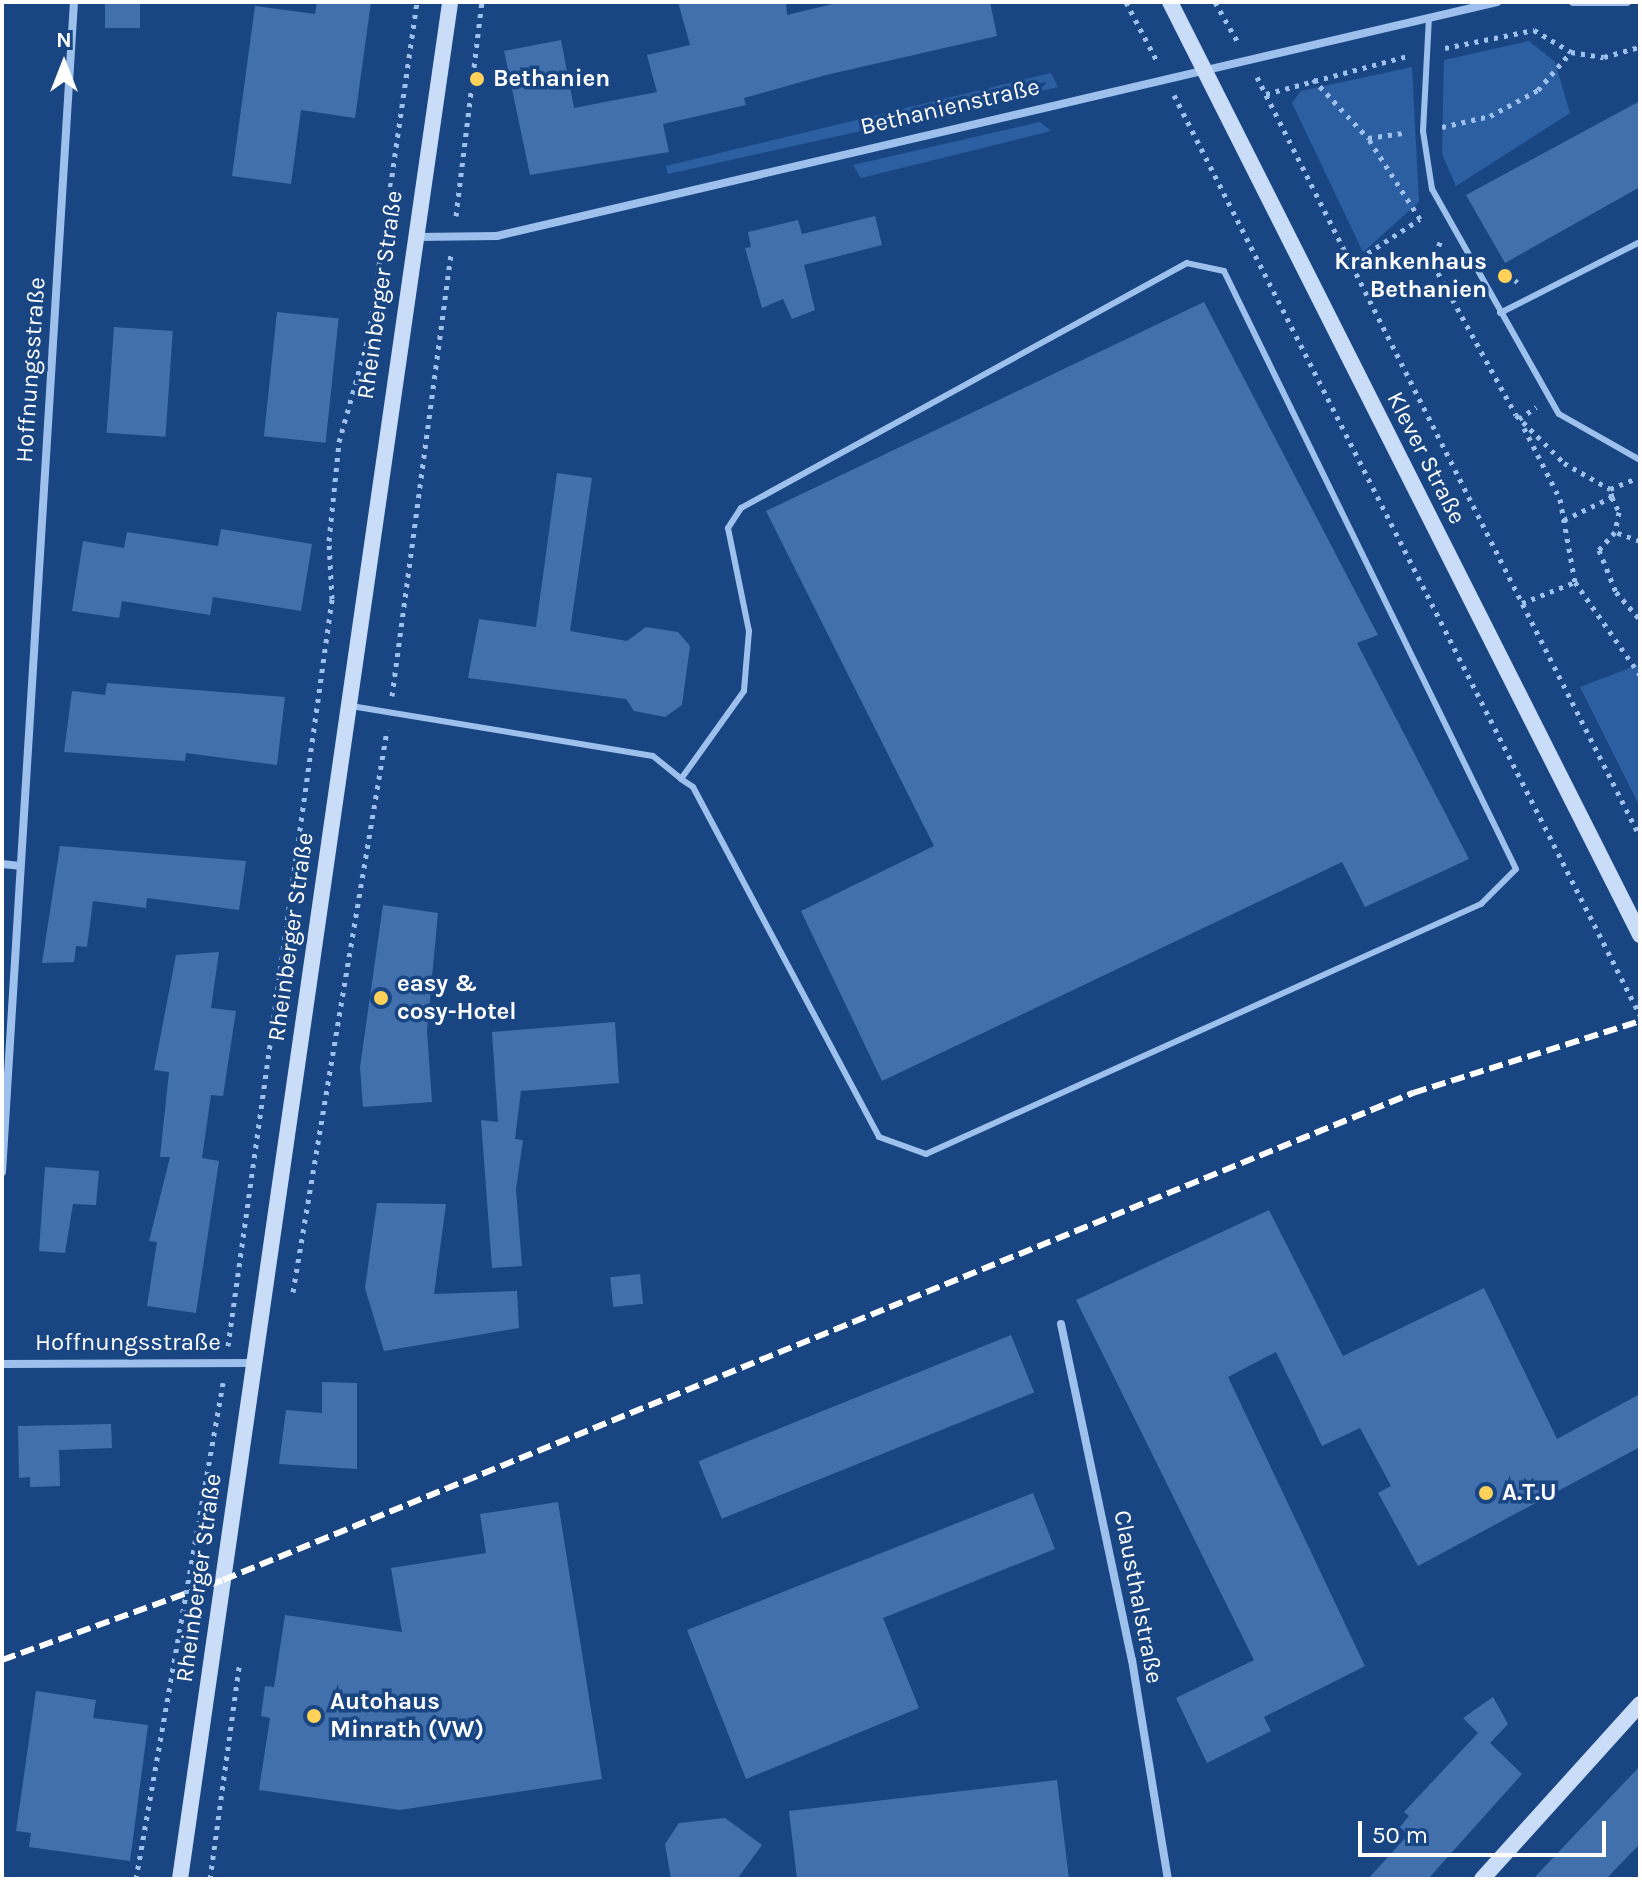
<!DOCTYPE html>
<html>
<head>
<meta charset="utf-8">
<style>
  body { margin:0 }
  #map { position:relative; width:1642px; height:1881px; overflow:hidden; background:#194683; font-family:Karla,sans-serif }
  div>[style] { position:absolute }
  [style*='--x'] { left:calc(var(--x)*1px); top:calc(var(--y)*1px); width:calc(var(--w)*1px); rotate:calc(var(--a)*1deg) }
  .green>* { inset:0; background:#2c5fa2 }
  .building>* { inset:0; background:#4270ad; transform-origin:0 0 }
  .path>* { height:5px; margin-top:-2.5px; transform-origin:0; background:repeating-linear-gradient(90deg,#9ec0ec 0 4px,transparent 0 10px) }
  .lane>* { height:6px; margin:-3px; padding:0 3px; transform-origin:3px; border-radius:3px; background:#9ec0ec }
  .street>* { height:8px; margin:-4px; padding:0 4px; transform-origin:4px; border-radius:4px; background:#9ec0ec }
  .secondary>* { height:16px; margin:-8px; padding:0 8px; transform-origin:8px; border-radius:8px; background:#caddf8 }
  .rail>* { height:6px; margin-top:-3px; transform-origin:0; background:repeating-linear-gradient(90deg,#fff 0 14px,transparent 0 20px) }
  .dots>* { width:22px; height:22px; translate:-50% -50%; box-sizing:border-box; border:4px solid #194683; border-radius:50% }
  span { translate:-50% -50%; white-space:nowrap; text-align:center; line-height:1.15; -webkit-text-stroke:7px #194683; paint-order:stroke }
  .poi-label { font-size:24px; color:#fff; font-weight:700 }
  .left { translate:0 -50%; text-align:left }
  .right { translate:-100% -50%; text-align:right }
  .street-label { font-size:24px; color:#fff }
  .frame { position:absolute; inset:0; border:4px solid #fff; pointer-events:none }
  .north { position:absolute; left:24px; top:24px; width:80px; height:80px; -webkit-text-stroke:6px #194683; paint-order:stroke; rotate:0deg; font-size:22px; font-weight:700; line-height:32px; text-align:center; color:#fff }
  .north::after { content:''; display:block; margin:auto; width:28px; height:36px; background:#fff; clip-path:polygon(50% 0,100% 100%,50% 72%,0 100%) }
  .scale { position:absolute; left:1358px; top:1821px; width:248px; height:36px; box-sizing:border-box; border:4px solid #fff; border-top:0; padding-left:10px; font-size:24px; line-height:28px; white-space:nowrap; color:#fff; -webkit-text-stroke:6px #194683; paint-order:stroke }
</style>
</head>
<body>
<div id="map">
  <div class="green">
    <i style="clip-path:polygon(1529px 41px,1555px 62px,1570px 113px,1456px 186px,1442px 154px,1444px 60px)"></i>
    <i style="clip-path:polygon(1412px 67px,1419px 202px,1363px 252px,1292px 103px,1301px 91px)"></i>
    <i style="clip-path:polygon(1051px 73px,1058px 87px,668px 174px,666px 166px)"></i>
    <i style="clip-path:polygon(1040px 122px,1051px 131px,861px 178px,853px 165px)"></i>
    <i style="clip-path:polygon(1640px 664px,1640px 807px,1580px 687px)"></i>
  </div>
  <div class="building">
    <i style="left:105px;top:2px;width:35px;height:26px"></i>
    <i style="clip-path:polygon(317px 2px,371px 2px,355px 118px,301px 110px,291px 184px,232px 176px,255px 6px,315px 14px)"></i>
    <i style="clip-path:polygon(678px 2px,786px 2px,787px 15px,841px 2px,990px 2px,997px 36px,826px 75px,744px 98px,746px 105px,663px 124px,669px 152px,530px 175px,504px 51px,561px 40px,574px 108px,657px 92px,647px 55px,690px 45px)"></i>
    <i style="clip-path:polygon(1640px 101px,1640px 187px,1505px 263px,1466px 195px)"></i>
    <i style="clip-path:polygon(875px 216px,882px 245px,804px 265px,815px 310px,792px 319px,783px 299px,762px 308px,745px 248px,751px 247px,748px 232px,798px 220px,802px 234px)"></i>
    <i style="clip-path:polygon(1204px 302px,1378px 635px,1357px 643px,1469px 859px,1365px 907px,1342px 862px,882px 1081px,801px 911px,934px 846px,766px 511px)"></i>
    <i style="left:277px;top:312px;width:62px;height:125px;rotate:6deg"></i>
    <i style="left:114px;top:327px;width:59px;height:106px;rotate:4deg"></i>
    <i style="clip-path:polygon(557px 473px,592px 478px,570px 631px,627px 641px,646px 627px,678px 632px,690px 646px,682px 705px,665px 717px,634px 711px,626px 699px,468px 678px,479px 619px,536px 627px)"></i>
    <i style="clip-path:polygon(221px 529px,312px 544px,301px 611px,213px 597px,210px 615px,122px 601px,119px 618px,72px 611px,83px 541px,124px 548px,127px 532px,218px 546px)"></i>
    <i style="clip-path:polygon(107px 683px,285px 697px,277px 765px,186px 753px,185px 761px,64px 752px,72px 691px,105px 695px)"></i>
    <i style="clip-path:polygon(60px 846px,246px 861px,239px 910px,147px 898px,146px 908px,93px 901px,87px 947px,76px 946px,74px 962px,42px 963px)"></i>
    <i style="clip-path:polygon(383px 905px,438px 913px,427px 1031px,432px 1102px,363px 1107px,360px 1067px)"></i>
    <i style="clip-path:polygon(219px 952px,211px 1008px,236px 1011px,223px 1096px,211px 1095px,202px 1158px,219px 1161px,196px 1313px,147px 1306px,157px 1242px,149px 1241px,170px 1157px,160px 1157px,169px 1072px,154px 1070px,176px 955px)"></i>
    <i style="clip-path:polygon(615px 1022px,619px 1083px,521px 1091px,515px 1139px,523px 1140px,516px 1189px,522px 1266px,492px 1268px,481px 1120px,498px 1122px,492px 1032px)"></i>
    <i style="clip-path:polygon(45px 1167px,99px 1171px,96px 1205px,73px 1204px,65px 1253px,39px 1251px)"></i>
    <i style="clip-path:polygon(377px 1203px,446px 1204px,434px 1294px,517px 1291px,519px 1328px,384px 1351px,365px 1288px)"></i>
    <i style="clip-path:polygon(1269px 1210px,1343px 1356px,1484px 1288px,1557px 1439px,1640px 1394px,1640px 1447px,1418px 1566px,1378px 1493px,1391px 1486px,1360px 1428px,1322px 1446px,1276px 1352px,1228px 1377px,1365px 1666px,1264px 1717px,1271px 1731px,1207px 1763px,1176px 1698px,1254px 1660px,1076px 1300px)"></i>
    <i style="left:640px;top:1274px;width:30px;height:30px;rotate:84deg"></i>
    <i style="left:1011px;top:1335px;width:62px;height:337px;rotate:68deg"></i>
    <i style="clip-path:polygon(322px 1382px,357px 1383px,357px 1469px,279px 1464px,286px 1410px,322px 1413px)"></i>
    <i style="clip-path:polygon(111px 1424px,112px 1448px,59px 1450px,60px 1486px,30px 1487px,30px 1477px,19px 1478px,18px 1426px)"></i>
    <i style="clip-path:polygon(1033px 1493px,1055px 1549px,883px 1618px,919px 1708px,746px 1779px,687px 1630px)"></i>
    <i style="clip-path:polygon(558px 1502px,602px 1779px,400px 1810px,259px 1790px,270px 1718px,261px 1716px,265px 1686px,274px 1687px,285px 1615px,402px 1632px,391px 1568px,486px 1553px,480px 1514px)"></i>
    <i style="clip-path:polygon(36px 1691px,96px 1700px,93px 1718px,148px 1725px,130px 1861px,29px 1847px,31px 1833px,16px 1831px)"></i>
    <i style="clip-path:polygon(1493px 1697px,1508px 1724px,1490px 1743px,1522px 1774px,1428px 1879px,1368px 1879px,1408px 1835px,1400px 1827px,1409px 1816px,1404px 1812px,1478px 1733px,1463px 1718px)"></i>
    <i style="clip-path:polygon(1640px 1766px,1640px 1844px,1629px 1855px,1606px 1879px,1533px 1879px)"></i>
    <i style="clip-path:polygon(1057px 1780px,1069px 1879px,797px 1879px,789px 1811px)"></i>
    <i style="clip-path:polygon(725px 1818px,762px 1845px,737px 1879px,671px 1879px,665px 1844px,679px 1823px)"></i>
  </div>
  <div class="path">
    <i style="--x:1126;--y:2;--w:67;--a:62.3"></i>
    <i style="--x:1215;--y:2;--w:48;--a:60.3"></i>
    <i style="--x:1445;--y:48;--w:91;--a:-11.4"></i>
    <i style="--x:1534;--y:30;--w:43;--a:30.7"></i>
    <i style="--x:1571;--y:52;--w:33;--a:9"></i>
    <i style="--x:1604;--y:57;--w:37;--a:-16"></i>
    <i style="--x:1257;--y:77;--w:851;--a:63.25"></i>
    <i style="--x:1313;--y:79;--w:81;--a:47"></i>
    <i style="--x:1368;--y:138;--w:37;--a:-8"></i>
    <i style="--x:1266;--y:94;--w:147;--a:-15"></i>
    <i style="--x:1174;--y:95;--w:1031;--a:63.14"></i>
    <i style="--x:1442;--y:127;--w:49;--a:-12.9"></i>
    <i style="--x:1490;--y:116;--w:55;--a:-28.4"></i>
    <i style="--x:1538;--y:90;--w:50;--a:-49"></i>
    <i style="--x:456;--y:216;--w:216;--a:-83.1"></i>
    <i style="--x:1440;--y:242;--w:23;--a:108"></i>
    <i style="--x:1433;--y:264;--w:172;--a:61.2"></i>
    <i style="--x:1516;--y:415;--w:68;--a:45"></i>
    <i style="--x:1564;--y:463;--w:53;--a:29.5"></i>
    <i style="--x:1610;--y:489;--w:27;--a:-22"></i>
    <i style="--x:1351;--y:264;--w:82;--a:-33.1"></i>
    <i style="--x:1420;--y:219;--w:96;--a:-122.7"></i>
    <i style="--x:1501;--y:266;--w:23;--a:45"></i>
    <i style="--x:1519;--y:419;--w:21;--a:-35"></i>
    <i style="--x:1524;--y:428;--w:80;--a:63.1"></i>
    <i style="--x:1560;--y:499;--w:84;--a:79.8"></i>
    <i style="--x:1575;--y:582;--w:113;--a:55"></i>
    <i style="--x:1612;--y:497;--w:17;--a:65"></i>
    <i style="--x:1619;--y:512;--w:20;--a:101"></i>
    <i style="--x:1564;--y:520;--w:53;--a:-25.6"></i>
    <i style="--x:1612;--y:497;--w:8;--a:-104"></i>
    <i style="--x:1640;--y:541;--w:27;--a:-160"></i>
    <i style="--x:1615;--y:532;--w:24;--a:132"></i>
    <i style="--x:1599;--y:550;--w:45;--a:68"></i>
    <i style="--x:1616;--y:592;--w:37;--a:49"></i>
    <i style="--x:1522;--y:603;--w:57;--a:-21.6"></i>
    <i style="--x:392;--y:696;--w:446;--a:-82.4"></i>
    <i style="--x:293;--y:1292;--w:570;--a:-80.5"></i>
    <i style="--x:228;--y:1346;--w:754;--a:-82.07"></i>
    <i style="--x:332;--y:599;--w:58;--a:-93"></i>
    <i style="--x:329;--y:541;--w:100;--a:-84.2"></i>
    <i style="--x:339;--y:442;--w:111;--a:-74.3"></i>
    <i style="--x:369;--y:335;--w:336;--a:-81.8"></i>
    <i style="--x:136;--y:1879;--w:504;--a:-80.05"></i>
    <i style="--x:210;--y:1879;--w:215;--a:-82.2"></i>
  </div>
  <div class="lane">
    <i style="--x:1429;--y:17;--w:114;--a:93"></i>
    <i style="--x:1423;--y:131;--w:59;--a:81.2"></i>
    <i style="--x:1432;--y:189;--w:258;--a:60.6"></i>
    <i style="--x:1559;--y:414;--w:93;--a:29.6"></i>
    <i style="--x:1500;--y:313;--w:157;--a:-26.9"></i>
    <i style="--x:351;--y:706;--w:306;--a:9.4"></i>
    <i style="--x:653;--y:756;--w:36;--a:39"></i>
    <i style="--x:681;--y:779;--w:14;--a:34"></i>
    <i style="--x:693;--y:787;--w:396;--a:62"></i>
    <i style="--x:879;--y:1137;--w:50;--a:19.9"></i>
    <i style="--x:926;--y:1154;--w:609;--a:-24.25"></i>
    <i style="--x:1481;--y:904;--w:49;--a:-45"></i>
    <i style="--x:1516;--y:869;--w:665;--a:-116.03"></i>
    <i style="--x:1224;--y:271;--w:38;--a:-168"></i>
    <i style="--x:1187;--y:263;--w:509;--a:151.22"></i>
    <i style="--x:741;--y:508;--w:24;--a:123"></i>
    <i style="--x:728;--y:528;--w:105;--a:78.5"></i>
    <i style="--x:749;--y:631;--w:60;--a:94.8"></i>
    <i style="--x:744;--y:691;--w:108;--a:125.6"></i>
  </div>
  <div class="street">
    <i style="--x:1573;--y:2;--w:54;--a:0"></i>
    <i style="--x:417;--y:237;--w:80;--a:-0.7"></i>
    <i style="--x:497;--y:236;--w:1027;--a:-13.17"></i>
    <i style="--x:2;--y:864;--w:18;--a:6"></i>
    <i style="--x:2;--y:1172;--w:1172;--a:-86.48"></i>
    <i style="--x:1061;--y:1324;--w:343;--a:78.1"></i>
    <i style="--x:1132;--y:1660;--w:222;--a:80.7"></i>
    <i style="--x:2;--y:1364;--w:252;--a:-0.2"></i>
  </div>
  <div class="secondary">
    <i style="--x:1170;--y:2;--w:1045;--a:63.26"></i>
    <i style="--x:180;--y:1879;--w:1896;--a:-81.81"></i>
    <i style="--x:1482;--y:1879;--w:236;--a:-47.9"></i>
  </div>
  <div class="rail">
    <i style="--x:2;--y:1660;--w:235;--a:-19.9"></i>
    <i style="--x:223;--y:1580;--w:1286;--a:-22.26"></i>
    <i style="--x:1413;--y:1093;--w:238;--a:-17.6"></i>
  </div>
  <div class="dots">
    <i style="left:477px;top:79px;background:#ffd158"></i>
    <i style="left:1505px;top:276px;background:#ffd158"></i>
    <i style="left:381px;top:998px;background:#ffd158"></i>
    <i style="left:1486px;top:1493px;background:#ffd158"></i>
    <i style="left:314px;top:1716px;background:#ffd158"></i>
  </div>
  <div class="poi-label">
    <span class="left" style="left:493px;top:79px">Bethanien</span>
    <span class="right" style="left:1487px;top:276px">Krankenhaus<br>Bethanien</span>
    <span class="left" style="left:397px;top:998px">easy &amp;<br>cosy-Hotel</span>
    <span class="left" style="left:1502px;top:1493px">A.T.U</span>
    <span class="left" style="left:330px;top:1716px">Autohaus<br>Minrath (VW)</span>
  </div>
  <div class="street-label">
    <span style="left:950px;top:107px;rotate:-13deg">Bethanienstraße</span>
    <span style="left:380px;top:295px;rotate:-82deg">Rheinberger Straße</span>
    <span style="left:31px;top:370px;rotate:-86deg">Hoffnungsstraße</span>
    <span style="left:1426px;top:458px;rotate:63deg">Klever Straße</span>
    <span style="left:291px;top:937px;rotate:-82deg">Rheinberger Straße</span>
    <span style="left:128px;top:1343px">Hoffnungsstraße</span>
    <span style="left:199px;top:1578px;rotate:-82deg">Rheinberger Straße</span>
    <span style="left:1138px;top:1597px;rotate:79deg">Clausthalstraße</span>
  </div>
  <div class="frame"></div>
  <div class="north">N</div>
  <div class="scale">50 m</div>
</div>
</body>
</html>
